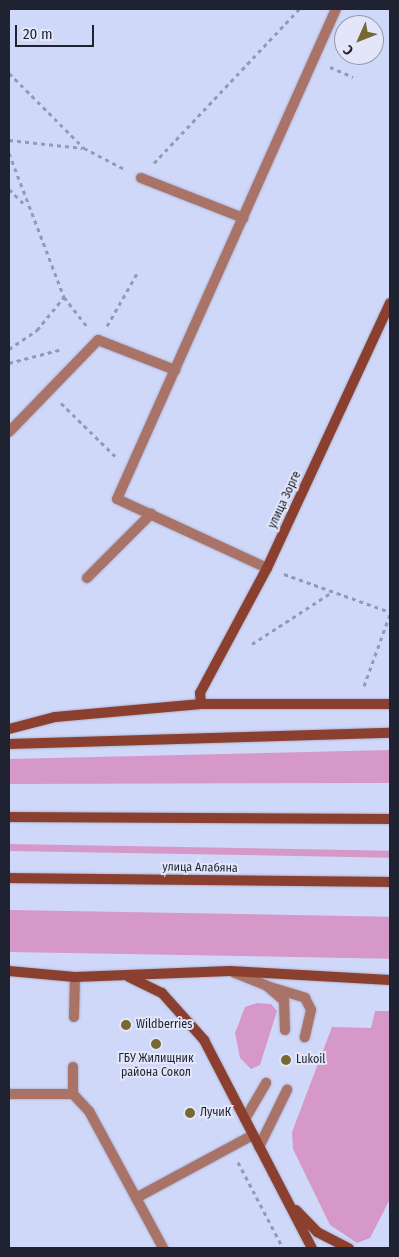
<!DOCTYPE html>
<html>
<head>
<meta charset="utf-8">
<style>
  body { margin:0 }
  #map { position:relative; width:399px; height:1257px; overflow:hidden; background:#d0d8fa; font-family:"Fira Sans Condensed",sans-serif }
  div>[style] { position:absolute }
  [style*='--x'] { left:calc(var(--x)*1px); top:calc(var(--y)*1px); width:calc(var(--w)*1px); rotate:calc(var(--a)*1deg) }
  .green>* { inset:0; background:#d698c9; transform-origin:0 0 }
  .path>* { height:3px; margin-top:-1.5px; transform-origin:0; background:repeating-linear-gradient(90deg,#939ab6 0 4px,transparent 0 8px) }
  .roads { filter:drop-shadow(0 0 1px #acb4d2) drop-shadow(0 0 1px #acb4d2) }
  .lane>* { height:10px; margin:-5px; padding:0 5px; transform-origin:5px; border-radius:5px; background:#a97367 }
  .secondary>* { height:10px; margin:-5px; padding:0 5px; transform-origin:5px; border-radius:5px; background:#8b402f }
  .dots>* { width:14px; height:14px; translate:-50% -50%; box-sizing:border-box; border:2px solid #e2e6f8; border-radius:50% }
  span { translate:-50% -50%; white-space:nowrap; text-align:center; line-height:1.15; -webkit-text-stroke:4px #e2e6f8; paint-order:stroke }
  .street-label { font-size:12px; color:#1e2231 }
  .poi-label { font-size:12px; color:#1e2231 }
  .left { translate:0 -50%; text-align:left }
  .frame { position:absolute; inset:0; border:10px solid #1e2231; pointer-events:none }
  .north { position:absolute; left:334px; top:15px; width:50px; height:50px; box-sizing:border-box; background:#e2e6f8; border:1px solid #9498a8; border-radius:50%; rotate:226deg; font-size:14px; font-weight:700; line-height:20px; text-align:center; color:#1e2231 }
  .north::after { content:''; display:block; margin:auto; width:18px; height:22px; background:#766835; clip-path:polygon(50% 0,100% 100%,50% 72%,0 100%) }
  .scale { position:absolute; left:15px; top:25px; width:79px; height:22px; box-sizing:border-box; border:2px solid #1e2231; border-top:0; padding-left:6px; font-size:15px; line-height:18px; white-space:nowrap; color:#1e2231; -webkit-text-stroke:4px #e2e6f8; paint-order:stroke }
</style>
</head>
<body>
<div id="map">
  <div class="green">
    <i style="clip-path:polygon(390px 750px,390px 783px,9px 784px,9px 759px)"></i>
    <i style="left:9px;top:844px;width:381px;height:7px;rotate:1deg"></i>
    <i style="left:9px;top:910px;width:381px;height:42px;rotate:1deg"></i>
    <i style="clip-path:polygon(257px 1003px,271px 1004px,277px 1011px,260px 1065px,251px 1069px,240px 1058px,235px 1033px,245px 1007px)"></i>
    <i style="clip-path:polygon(375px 1011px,390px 1011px,390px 1199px,370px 1238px,357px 1243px,330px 1225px,293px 1149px,292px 1132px,332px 1027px,371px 1028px)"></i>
  </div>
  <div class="path">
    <i style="--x:330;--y:67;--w:25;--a:23"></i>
    <i style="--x:9;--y:73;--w:106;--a:45"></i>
    <i style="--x:84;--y:148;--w:47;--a:27.6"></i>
    <i style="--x:9;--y:140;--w:74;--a:6.2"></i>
    <i style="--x:9;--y:153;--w:154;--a:69.1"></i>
    <i style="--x:64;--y:297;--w:37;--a:52"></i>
    <i style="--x:154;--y:163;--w:212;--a:-46.7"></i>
    <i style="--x:9;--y:189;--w:23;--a:45"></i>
    <i style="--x:107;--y:326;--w:64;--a:-60.3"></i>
    <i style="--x:9;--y:349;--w:34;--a:-34"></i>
    <i style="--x:37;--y:330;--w:43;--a:-50.7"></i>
    <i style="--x:9;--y:363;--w:55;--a:-14.8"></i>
    <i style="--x:61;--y:403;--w:78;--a:44.5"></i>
    <i style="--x:284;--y:574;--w:113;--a:19.7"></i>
    <i style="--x:252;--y:644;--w:95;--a:-33"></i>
    <i style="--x:364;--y:686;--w:77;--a:-70.1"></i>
    <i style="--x:238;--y:1162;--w:97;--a:62.4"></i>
  </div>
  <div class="roads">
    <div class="lane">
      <i style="--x:141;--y:178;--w:110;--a:21.4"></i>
      <i style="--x:9;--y:432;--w:128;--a:-45.9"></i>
      <i style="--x:98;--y:340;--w:83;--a:21.3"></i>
      <i style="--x:267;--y:568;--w:165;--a:-155.3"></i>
      <i style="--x:117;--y:499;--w:537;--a:-65.92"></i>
      <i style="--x:87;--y:578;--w:91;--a:-45"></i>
      <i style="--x:233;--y:972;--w:37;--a:22"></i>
      <i style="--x:267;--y:986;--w:23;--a:41"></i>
      <i style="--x:284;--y:1001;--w:29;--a:88"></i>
      <i style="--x:270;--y:987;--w:37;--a:17"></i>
      <i style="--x:305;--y:998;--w:13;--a:63"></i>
      <i style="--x:311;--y:1010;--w:28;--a:103"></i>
      <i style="--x:74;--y:1017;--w:40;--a:-88.6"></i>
      <i style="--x:9;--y:1094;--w:64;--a:0"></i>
      <i style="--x:73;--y:1094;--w:23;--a:47"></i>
      <i style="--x:89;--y:1111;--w:156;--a:61.6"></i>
      <i style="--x:73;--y:1094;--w:27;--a:-90"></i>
      <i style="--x:245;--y:1119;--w:42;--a:-59.7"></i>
      <i style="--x:259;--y:1147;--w:64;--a:-63.8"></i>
      <i style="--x:136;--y:1198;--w:133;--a:-28.3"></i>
    </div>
    <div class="secondary">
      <i style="--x:201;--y:704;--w:11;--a:-95"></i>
      <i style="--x:200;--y:693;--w:142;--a:-61.8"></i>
      <i style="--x:267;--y:568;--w:292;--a:-65.1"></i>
      <i style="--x:9;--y:729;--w:48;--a:-14.6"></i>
      <i style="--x:55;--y:717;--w:147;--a:-5.1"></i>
      <i style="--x:201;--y:704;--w:189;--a:0"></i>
      <i style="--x:9;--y:744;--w:381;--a:-1.7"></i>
      <i style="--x:9;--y:817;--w:381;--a:0.3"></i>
      <i style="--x:9;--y:878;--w:381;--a:0.6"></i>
      <i style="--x:9;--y:971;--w:66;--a:5.2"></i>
      <i style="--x:75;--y:977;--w:155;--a:-2.2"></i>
      <i style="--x:230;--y:971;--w:160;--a:3.2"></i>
      <i style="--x:129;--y:977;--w:37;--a:26"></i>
      <i style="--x:162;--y:993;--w:63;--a:48.2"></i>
      <i style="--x:204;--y:1040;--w:234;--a:62.6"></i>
      <i style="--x:296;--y:1210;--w:30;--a:46"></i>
      <i style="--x:317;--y:1232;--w:36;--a:27"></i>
    </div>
  </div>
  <div class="dots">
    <i style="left:126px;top:1025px;background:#766835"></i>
    <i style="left:156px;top:1044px;background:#766835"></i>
    <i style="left:286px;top:1060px;background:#766835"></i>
    <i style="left:190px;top:1113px;background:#766835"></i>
  </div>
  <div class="street-label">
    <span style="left:285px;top:500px;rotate:-65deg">улица Зорге</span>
    <span style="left:200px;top:868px;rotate:1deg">улица Алабяна</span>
  </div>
  <div class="poi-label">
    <span class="left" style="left:136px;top:1025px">Wildberries</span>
    <span style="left:156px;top:1066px">ГБУ Жилищник<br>района Сокол</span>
    <span class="left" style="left:296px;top:1060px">Lukoil</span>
    <span class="left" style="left:200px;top:1113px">ЛучиК</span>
  </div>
  <div class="frame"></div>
  <div class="north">С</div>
  <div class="scale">20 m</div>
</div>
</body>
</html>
